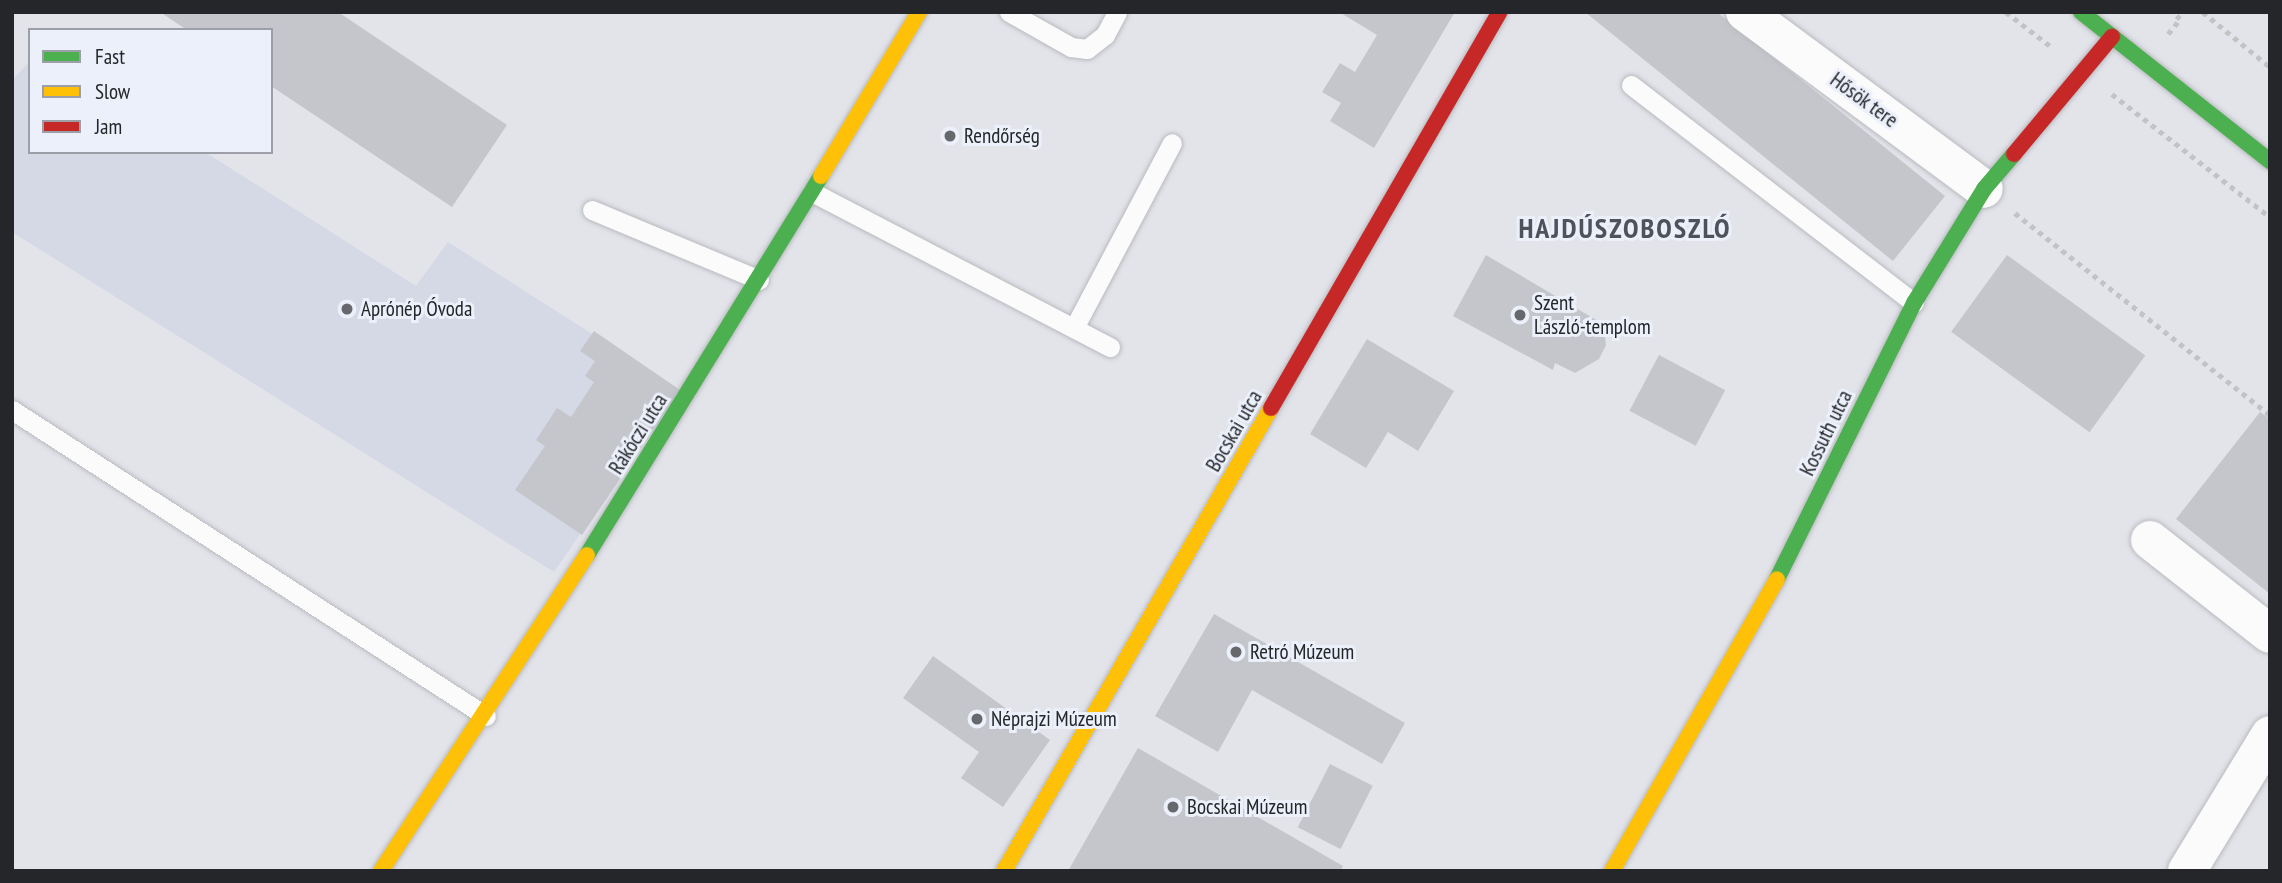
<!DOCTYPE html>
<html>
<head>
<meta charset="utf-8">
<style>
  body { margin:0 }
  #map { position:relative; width:2282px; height:883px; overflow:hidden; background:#e2e4ea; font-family:"PT Sans Narrow",sans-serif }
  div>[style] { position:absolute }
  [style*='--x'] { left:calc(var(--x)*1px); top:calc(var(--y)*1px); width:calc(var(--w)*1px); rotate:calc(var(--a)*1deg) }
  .built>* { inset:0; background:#d4d9e5 }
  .building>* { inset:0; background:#c4c6cb; transform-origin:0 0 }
  .path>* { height:4.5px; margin-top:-2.25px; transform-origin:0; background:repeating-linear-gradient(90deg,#c3c3c5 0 5px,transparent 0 10px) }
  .roads { filter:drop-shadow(0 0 2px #b9babf) drop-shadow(0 0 2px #b9babf) }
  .lane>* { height:19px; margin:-9.5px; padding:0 9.5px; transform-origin:9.5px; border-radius:9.5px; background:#fbfbfc }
  .street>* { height:38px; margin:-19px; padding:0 19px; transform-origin:19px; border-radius:19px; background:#fbfbfc }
  .fast>* { height:16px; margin:-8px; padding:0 8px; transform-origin:8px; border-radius:8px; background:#4caf50 }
  .slow>* { height:16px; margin:-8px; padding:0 8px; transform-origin:8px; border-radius:8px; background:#ffc107 }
  .jam>* { height:16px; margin:-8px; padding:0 8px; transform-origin:8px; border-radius:8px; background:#c62828 }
  .dots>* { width:19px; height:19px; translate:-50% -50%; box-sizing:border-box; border:4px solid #ebf0fb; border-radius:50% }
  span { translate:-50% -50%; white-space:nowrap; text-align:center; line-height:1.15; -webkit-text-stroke:6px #ebf0fb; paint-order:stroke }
  .street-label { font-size:21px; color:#25262a }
  .poi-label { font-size:21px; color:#25262a }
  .left { translate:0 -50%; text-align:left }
  .district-label { font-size:28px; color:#4f525b; font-weight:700; letter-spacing:2px }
  .frame { position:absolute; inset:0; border:14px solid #25262a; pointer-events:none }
  .legend { position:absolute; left:28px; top:28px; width:245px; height:126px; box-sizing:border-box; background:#ebf0fb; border:2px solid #9c9fa7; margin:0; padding:9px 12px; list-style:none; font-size:21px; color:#25262a }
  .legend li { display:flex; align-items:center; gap:14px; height:35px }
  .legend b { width:35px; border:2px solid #9c9fa7 }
</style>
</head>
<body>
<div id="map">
  <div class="built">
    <i style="clip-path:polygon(30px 61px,30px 152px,205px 152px,416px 286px,448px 242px,680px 390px,554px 572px,12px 232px,12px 80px)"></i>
  </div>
  <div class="building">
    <i style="clip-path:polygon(338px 12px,507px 125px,452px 207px,271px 86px,271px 30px,187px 30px,163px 14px)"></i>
    <i style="clip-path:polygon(1339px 12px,1455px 12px,1374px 148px,1330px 121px,1341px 103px,1322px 92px,1340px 63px,1355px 72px,1377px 35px)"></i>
    <i style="clip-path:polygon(1585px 12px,1717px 12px,1945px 196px,1893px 261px)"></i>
    <i style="clip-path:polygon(1486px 255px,1603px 324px,1606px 345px,1599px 359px,1575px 373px,1555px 363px,1553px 370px,1453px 316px)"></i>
    <i style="left:2007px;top:255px;width:171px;height:95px;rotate:36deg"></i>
    <i style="clip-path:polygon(594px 331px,680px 390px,582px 535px,515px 490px,545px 446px,536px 440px,557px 408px,571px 417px,594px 382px,585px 376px,595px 361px,580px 351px)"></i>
    <i style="clip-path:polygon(1367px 339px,1454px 391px,1418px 451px,1388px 432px,1366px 468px,1310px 434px)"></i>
    <i style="left:1659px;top:355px;width:75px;height:63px;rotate:28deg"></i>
    <i style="clip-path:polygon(2260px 412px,2270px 419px,2270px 594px,2176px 519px)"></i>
    <i style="clip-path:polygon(1214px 614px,1405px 723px,1382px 764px,1252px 690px,1218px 752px,1155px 716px)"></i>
    <i style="clip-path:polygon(933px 656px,1050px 740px,1003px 807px,961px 778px,979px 752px,903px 698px)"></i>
    <i style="clip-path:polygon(1138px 748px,1343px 866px,1341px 871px,1068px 871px)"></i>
    <i style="left:1330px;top:764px;width:48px;height:71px;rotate:27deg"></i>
  </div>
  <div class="path">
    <i style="--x:2006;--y:12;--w:59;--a:37.5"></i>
    <i style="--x:2203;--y:12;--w:87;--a:39.4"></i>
    <i style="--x:2168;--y:34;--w:19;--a:-51"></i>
    <i style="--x:2180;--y:19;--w:11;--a:-139"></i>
    <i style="--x:2112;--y:94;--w:200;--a:37.9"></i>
    <i style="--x:2015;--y:213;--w:325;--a:38.4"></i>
  </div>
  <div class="roads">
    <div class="lane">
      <i style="--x:1009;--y:12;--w:71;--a:29.4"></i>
      <i style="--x:1071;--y:47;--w:16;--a:7"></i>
      <i style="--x:1087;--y:49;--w:23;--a:-38"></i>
      <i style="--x:1105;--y:35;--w:26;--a:-62"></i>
      <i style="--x:1631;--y:85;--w:357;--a:37.6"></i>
      <i style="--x:812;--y:192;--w:336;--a:27.5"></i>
      <i style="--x:592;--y:210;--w:181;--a:22.7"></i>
      <i style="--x:1074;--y:328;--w:209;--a:-62.1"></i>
      <i style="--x:12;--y:410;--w:564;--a:32.85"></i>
    </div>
    <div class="street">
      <i style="--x:1745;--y:12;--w:297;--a:36.5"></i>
      <i style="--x:2150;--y:540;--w:152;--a:38.1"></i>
      <i style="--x:2187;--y:871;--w:159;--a:-58.6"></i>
    </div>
    <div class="fast">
      <i style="--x:2081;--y:12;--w:241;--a:38.3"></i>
      <i style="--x:587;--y:555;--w:445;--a:-58.3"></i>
      <i style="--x:1777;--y:579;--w:308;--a:-63.6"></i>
      <i style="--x:1914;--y:303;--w:134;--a:-58.4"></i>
      <i style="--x:1984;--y:189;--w:46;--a:-49.4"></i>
    </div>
    <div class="slow">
      <i style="--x:821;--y:176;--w:191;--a:-59.1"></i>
      <i style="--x:381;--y:871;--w:377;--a:-56.9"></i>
      <i style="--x:1004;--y:871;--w:534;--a:-60.03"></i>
      <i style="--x:1612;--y:871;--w:335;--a:-60.5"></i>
    </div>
    <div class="jam">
      <i style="--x:2014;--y:154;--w:153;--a:-50.1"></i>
      <i style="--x:1271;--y:408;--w:457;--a:-60"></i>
    </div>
  </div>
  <div class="dots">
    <i style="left:950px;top:136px;background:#67686d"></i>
    <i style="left:347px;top:309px;background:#67686d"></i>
    <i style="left:1520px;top:315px;background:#67686d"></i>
    <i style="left:1236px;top:652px;background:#67686d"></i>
    <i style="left:977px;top:719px;background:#67686d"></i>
    <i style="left:1173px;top:807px;background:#67686d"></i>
  </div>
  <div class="street-label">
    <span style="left:1864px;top:100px;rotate:36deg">Hősök tere</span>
    <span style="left:1234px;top:431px;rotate:-60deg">Bocskai utca</span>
    <span style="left:1826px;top:433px;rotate:-64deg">Kossuth utca</span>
    <span style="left:638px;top:434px;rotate:-58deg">Rákóczi utca</span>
  </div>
  <div class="poi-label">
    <span class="left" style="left:964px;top:136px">Rendőrség</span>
    <span class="left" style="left:1534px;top:315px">Szent<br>László-templom</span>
    <span class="left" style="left:361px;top:309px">Aprónép Óvoda</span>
    <span class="left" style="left:1250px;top:652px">Retró Múzeum</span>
    <span class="left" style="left:991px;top:719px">Néprajzi Múzeum</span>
    <span class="left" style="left:1187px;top:807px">Bocskai Múzeum</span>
  </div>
  <div class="district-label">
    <span style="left:1625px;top:228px">HAJDÚSZOBOSZLÓ</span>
  </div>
  <div class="frame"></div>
  <ul class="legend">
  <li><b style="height:9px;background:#4caf50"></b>Fast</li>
  <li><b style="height:9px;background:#ffc107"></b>Slow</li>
  <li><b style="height:9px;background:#c62828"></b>Jam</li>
  </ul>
</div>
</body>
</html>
